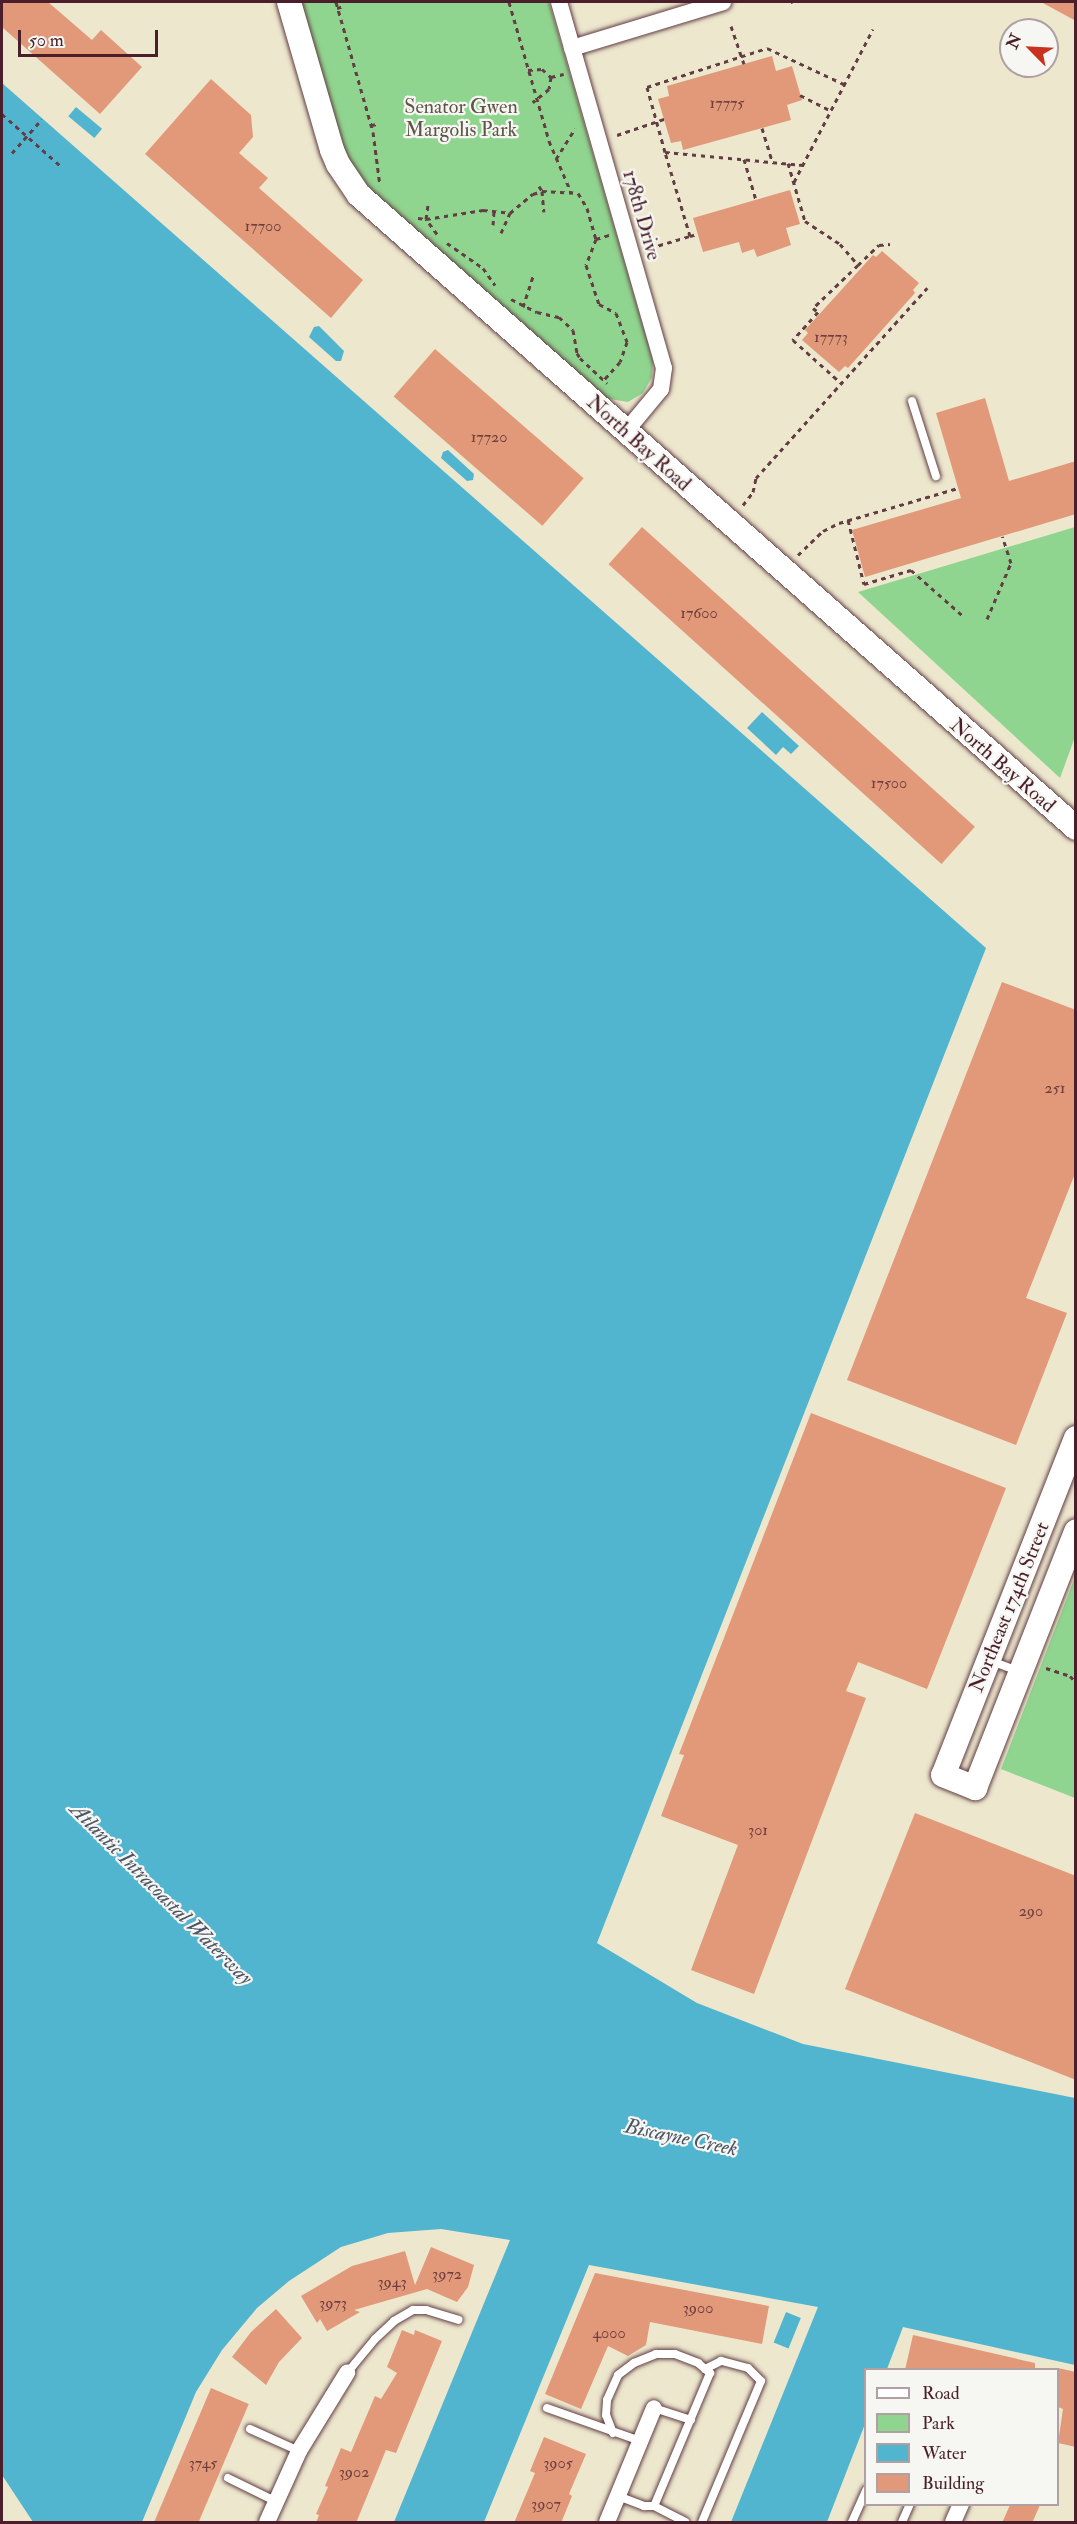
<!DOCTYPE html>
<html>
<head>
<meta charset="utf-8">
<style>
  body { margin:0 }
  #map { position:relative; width:1077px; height:2524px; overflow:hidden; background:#ede7ce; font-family:"IM FELL Double Pica",serif }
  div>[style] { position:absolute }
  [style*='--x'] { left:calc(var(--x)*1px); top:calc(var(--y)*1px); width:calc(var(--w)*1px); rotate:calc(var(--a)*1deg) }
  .green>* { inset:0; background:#90d58f }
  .water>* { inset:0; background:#51b5d0; transform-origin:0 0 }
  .building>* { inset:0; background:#e19979; transform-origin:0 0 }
  .path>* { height:3px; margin-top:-1.5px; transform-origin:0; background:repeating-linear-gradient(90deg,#623d43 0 4.5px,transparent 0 9px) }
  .roads { filter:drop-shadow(0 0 2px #623d43) drop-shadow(0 0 2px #623d43) }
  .lane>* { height:8px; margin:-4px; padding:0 4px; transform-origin:4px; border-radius:4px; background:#fff }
  .street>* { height:16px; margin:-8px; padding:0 8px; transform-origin:8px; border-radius:8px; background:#fff }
  .secondary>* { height:24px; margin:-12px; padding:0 12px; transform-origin:12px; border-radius:12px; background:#fff }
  span { translate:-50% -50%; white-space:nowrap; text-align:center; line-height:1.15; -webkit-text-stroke:4.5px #f6f6f2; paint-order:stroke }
  .number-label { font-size:16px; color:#703e3e }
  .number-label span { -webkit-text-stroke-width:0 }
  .park-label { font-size:20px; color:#5f5649 }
  .street-label { font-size:20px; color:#4a1f2b }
  .water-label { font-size:21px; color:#4c5465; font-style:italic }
  .frame { position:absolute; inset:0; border:3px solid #4a1f2b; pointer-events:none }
  .legend { position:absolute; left:864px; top:2368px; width:195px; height:138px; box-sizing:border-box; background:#f6f6f2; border:2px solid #b1a0a2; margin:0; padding:8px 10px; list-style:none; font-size:18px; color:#4a1f2b }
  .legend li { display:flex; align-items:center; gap:12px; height:30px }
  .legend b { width:30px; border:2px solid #b1a0a2 }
  .north { position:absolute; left:999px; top:18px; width:60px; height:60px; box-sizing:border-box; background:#f6f6f2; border:2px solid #b1a0a2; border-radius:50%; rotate:294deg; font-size:16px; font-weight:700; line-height:24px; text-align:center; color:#4a1f2b }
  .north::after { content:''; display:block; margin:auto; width:21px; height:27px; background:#c8321e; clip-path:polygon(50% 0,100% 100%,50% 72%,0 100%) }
  .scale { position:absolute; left:18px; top:30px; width:140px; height:27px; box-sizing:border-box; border:3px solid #4a1f2b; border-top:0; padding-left:8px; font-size:18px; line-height:21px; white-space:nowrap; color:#4a1f2b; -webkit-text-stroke:4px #f6f6f2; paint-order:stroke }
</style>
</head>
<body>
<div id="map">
  <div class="green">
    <i style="clip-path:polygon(297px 2px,549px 2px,653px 361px,652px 377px,643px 393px,628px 402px,604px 398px,367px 190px,346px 163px)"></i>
    <i style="clip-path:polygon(1075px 527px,1075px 737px,1060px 778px,858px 592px)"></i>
    <i style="clip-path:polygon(1075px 1577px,1076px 1798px,1075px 1798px,1001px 1769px)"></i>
  </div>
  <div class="water">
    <i style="clip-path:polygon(2px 83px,986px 948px,597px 1943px,697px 2003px,803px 2044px,1075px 2098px,1075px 2365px,903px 2327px,887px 2369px,866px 2370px,865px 2424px,827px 2522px,731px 2522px,818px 2307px,589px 2265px,484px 2522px,394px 2522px,510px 2240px,441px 2229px,388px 2233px,341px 2247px,289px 2281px,257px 2308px,222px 2350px,196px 2392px,142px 2522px,33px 2522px,2px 2475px)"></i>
    <i style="left:76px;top:107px;width:34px;height:12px;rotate:40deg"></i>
    <i style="clip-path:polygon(319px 326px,344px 351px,341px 361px,336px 361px,309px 337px,314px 327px)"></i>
    <i style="clip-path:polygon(448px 450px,474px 474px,473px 480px,467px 481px,441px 458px,443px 452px)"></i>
    <i style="clip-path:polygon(762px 712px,799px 746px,791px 754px,783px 747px,776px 755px,747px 728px)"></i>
    <i style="left:786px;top:2312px;width:16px;height:33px;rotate:22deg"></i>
  </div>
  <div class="building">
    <i style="clip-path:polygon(2px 2px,48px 2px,92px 40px,101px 30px,142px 67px,100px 114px,2px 27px)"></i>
    <i style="clip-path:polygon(1041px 2px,1076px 2px,1076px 21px)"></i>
    <i style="clip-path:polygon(772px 56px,776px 71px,792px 66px,802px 100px,787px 105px,791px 120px,683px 150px,681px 141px,671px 143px,658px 99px,669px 96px,667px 86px)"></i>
    <i style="clip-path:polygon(211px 79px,251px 115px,253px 137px,239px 153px,268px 178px,259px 188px,363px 280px,331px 318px,145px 154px)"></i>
    <i style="clip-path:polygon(790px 190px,800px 224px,786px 228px,791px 245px,757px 257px,754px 249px,742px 253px,739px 242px,703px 252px,693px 218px)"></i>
    <i style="clip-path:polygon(882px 251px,919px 283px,913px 290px,915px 293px,848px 368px,845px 366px,839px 372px,802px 340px,808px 333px,805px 330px,873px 255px,876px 257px)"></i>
    <i style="left:435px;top:349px;width:197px;height:63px;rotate:41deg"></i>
    <i style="clip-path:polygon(985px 398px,1009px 481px,1076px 461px,1076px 514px,865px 577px,852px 530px,961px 498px,936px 413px)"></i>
    <i style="left:642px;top:527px;width:448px;height:50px;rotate:42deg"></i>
    <i style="clip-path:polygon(1002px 982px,1076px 1010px,1076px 1171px,1026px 1298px,1067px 1313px,1016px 1445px,847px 1380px)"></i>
    <i style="clip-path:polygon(811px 1413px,1006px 1488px,927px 1689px,858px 1662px,846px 1691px,866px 1698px,754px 1994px,691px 1970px,738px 1845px,661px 1816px,684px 1755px,679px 1754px)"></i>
    <i style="clip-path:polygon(915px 1813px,1076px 1876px,1076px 2080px,845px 1989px)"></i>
    <i style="clip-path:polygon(431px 2247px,474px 2265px,468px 2287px,457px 2302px,427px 2289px,354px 2310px,360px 2312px,327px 2331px,320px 2319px,317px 2323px,301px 2296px,352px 2266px,405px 2251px,415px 2285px)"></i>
    <i style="clip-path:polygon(595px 2273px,769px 2306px,762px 2344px,650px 2322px,646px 2345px,628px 2356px,608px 2346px,581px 2409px,545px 2394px)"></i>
    <i style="clip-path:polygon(276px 2309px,302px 2338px,279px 2362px,266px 2385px,232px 2357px,251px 2332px)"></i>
    <i style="clip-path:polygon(402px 2330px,414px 2335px,415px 2330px,442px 2341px,396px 2453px,386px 2450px,356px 2523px,316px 2523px,319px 2515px,316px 2514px,328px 2487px,325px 2486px,341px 2448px,351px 2452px,375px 2396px,381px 2399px,397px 2373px,387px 2367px)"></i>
    <i style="clip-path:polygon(913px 2335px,1035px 2363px,1035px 2370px,905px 2370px)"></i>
    <i style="clip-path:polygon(1058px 2368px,1076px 2372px,1076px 2447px,1058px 2443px,1063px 2409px,1058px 2407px)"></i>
    <i style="left:211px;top:2388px;width:41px;height:145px;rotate:23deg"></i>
    <i style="clip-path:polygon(544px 2437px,586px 2454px,569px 2494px,572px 2496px,561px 2523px,514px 2523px,535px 2473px,530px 2471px)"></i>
    <i style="clip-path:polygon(1010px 2505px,1040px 2505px,1032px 2523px,1002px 2523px)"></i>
  </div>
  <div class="path">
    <i style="--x:336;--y:2;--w:135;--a:74.1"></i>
    <i style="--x:373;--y:132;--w:54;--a:82.6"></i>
    <i style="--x:509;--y:2;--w:145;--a:73.9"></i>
    <i style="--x:549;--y:141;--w:56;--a:66.7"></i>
    <i style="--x:792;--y:2;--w:1;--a:45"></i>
    <i style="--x:337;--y:8;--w:7;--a:-16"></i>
    <i style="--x:731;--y:26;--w:40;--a:71.1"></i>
    <i style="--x:528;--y:70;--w:14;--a:-4"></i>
    <i style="--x:542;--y:69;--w:12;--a:42"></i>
    <i style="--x:551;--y:77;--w:12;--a:99"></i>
    <i style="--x:549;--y:89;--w:21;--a:141"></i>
    <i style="--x:551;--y:77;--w:13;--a:-13"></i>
    <i style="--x:800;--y:95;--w:35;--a:27"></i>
    <i style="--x:2;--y:114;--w:80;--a:41.5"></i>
    <i style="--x:371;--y:125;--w:7;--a:-8"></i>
    <i style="--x:762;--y:128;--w:34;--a:73"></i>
    <i style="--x:617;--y:135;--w:50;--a:-18.8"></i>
    <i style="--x:665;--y:152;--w:67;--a:-105.5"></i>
    <i style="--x:647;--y:87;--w:126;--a:-18"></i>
    <i style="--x:767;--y:48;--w:85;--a:25.1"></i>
    <i style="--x:12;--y:153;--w:45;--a:-48.6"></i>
    <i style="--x:556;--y:159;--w:36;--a:-58"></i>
    <i style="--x:744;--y:159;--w:43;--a:73.7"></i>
    <i style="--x:788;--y:163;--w:60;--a:73.7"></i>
    <i style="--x:805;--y:221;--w:42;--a:33.3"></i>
    <i style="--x:840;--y:244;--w:28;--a:49"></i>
    <i style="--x:858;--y:265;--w:62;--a:136.3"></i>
    <i style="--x:813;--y:308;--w:6;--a:39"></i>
    <i style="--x:818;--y:312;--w:38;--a:132"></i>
    <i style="--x:793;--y:340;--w:64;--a:41.9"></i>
    <i style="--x:794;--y:182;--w:172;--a:-62.7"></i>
    <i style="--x:539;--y:186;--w:6;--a:59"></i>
    <i style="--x:542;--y:191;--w:21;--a:85"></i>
    <i style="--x:418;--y:218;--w:8;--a:7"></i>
    <i style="--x:426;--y:219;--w:15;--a:-82"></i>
    <i style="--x:493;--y:225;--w:14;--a:-86"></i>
    <i style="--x:501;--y:233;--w:22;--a:-66"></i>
    <i style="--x:437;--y:234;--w:19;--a:-126"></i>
    <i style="--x:426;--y:219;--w:58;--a:-9"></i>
    <i style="--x:483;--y:210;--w:27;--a:6"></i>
    <i style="--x:510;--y:213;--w:30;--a:-40"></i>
    <i style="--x:533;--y:194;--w:9;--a:-18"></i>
    <i style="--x:542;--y:191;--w:36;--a:3"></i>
    <i style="--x:578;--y:193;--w:17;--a:59"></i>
    <i style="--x:587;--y:208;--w:32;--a:74"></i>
    <i style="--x:596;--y:239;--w:28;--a:111"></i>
    <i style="--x:586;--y:265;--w:41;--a:71.6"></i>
    <i style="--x:599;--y:304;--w:19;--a:28"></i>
    <i style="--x:616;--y:313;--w:31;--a:69"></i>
    <i style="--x:627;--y:342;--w:21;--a:109"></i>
    <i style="--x:620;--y:362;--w:24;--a:132"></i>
    <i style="--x:690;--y:236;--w:7;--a:-16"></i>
    <i style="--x:596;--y:239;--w:14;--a:-17"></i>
    <i style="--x:447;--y:243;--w:44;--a:34.8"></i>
    <i style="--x:483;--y:268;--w:21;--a:55"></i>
    <i style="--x:650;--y:248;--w:42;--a:-16.7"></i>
    <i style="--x:690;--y:236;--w:88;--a:-106.6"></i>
    <i style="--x:665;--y:152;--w:139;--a:5.4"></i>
    <i style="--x:858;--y:265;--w:29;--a:-44"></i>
    <i style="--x:879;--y:245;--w:11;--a:-5"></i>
    <i style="--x:511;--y:299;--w:29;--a:27"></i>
    <i style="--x:537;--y:312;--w:23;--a:13"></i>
    <i style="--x:559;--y:317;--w:19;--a:43"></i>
    <i style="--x:573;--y:330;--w:23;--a:80"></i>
    <i style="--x:577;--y:353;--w:6;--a:59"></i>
    <i style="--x:580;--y:358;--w:37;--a:43"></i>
    <i style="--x:523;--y:307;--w:35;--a:-72"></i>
    <i style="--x:743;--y:505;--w:16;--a:-52"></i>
    <i style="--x:753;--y:492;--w:14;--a:-78"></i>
    <i style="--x:756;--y:478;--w:256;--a:-48"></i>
    <i style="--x:848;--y:520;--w:66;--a:76"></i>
    <i style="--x:864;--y:584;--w:49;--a:-16.6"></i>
    <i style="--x:911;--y:570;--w:69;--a:41.5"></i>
    <i style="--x:798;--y:555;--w:35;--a:-44"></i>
    <i style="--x:823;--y:531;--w:18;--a:-27"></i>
    <i style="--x:839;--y:523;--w:124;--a:-16.4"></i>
    <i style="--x:987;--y:619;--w:61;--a:-66.8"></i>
    <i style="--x:1011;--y:563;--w:28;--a:-108"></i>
    <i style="--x:1046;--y:1668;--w:25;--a:18"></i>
    <i style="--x:1070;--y:1676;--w:8;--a:45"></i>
  </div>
  <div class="roads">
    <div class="lane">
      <i style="--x:912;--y:401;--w:79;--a:72.3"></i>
      <i style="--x:991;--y:1661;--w:29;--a:20"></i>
      <i style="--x:347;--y:2373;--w:44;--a:-50.5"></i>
      <i style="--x:375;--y:2339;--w:26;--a:-43"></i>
      <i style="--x:394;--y:2321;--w:22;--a:-30"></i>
      <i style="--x:413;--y:2310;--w:13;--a:0"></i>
      <i style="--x:426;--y:2310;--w:34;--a:17"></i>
      <i style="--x:547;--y:2408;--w:99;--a:19.5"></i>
      <i style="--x:654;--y:2408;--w:39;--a:18"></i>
      <i style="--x:250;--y:2429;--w:54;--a:24.2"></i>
      <i style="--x:613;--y:2433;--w:19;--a:-111"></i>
      <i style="--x:606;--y:2415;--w:15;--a:-86"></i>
      <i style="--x:607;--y:2400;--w:27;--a:-66"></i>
      <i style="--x:618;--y:2375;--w:20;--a:-37"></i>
      <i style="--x:634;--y:2363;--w:24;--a:-22"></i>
      <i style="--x:656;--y:2354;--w:19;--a:0"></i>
      <i style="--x:675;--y:2354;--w:25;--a:21"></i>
      <i style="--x:698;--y:2363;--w:16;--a:40"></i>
      <i style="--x:710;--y:2373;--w:144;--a:112.8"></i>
      <i style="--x:228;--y:2478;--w:52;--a:26.1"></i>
      <i style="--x:618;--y:2496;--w:28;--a:21"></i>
      <i style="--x:644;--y:2506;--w:10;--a:0"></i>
      <i style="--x:654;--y:2506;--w:35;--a:27"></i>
      <i style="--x:702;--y:2522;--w:153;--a:-67.3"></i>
      <i style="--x:761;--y:2381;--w:18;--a:-135"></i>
      <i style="--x:748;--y:2368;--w:28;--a:-165"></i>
      <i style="--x:721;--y:2361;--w:18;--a:153"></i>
      <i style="--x:852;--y:2522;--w:35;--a:-66"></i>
      <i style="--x:902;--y:2522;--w:20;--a:-66"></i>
    </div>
    <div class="street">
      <i style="--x:559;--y:2;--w:381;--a:74"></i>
      <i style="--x:664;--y:368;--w:21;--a:98"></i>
      <i style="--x:661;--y:389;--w:55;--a:129.8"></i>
      <i style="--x:572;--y:48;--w:158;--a:-16.9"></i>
      <i style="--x:267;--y:2522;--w:78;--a:-65.7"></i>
      <i style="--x:299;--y:2451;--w:92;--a:-58.4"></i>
      <i style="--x:607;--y:2522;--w:123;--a:-67.6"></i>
      <i style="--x:953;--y:2522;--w:20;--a:-66"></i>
    </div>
    <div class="secondary">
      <i style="--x:289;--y:2;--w:154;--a:73.8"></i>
      <i style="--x:332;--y:150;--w:15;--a:67"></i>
      <i style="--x:338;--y:164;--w:37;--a:56"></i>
      <i style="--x:359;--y:195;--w:956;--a:41.44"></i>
      <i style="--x:1076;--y:1438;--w:362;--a:111.5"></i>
      <i style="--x:943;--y:1775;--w:35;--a:22"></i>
      <i style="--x:975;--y:1788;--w:276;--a:-68.5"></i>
    </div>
  </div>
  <div class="number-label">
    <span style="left:727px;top:103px">17775</span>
    <span style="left:263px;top:226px">17700</span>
    <span style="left:831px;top:337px">17773</span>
    <span style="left:489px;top:437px">17720</span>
    <span style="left:699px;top:613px">17600</span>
    <span style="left:889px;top:783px">17500</span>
    <span style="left:1055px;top:1088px">251</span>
    <span style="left:758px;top:1830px">301</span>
    <span style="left:1031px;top:1911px">290</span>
    <span style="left:447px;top:2274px">3972</span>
    <span style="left:392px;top:2282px">3943</span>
    <span style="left:333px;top:2303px">3973</span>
    <span style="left:698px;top:2308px">3900</span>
    <span style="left:609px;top:2333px">4000</span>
    <span style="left:203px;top:2463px">3745</span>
    <span style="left:558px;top:2463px">3905</span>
    <span style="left:354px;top:2472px">3902</span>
    <span style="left:546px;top:2504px">3907</span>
  </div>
  <div class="park-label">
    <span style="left:461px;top:118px">Senator Gwen<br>Margolis Park</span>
  </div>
  <div class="street-label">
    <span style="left:642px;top:215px;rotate:74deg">178th Drive</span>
    <span style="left:639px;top:443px;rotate:42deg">North Bay Road</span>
    <span style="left:1003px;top:765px;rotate:41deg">North Bay Road</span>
    <span style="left:1009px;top:1607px;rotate:-68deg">Northeast 174th Street</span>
  </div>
  <div class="water-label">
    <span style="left:161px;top:1894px;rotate:45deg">Atlantic Intracoastal Waterway</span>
    <span style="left:681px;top:2138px;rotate:12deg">Biscayne Creek</span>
  </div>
  <div class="frame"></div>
  <ul class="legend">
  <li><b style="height:8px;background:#fff"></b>Road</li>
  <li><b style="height:16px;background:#90d58f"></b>Park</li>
  <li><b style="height:16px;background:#51b5d0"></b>Water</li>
  <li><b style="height:16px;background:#e19979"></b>Building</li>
  </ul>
  <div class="north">N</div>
  <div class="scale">50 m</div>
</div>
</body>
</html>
